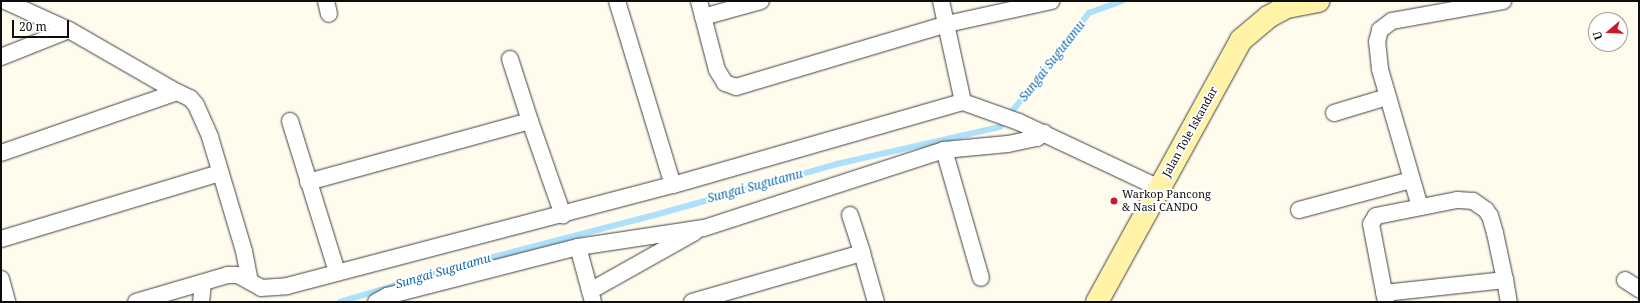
<!DOCTYPE html>
<html>
<head>
<meta charset="utf-8">
<style>
  body { margin:0 }
  #map { position:relative; width:1640px; height:303px; overflow:hidden; background:#fffbed; font-family:"Noto Serif",serif }
  div>[style] { position:absolute }
  [style*='--x'] { left:calc(var(--x)*1px); top:calc(var(--y)*1px); width:calc(var(--w)*1px); rotate:calc(var(--a)*1deg) }
  .stream>* { height:5.5px; margin:-2.75px; padding:0 2.75px; transform-origin:2.75px; border-radius:2.75px; background:#ade0fb }
  .roads { filter:drop-shadow(0 0 1px #404040) drop-shadow(0 0 1px #404040) }
  .minor>* { height:16px; margin:-8px; padding:0 8px; transform-origin:8px; border-radius:8px; background:#fff }
  .secondary>* { height:22px; margin:-11px; padding:0 11px; transform-origin:11px; border-radius:11px; background:#fff3a8 }
  .dots>* { width:11px; height:11px; translate:-50% -50%; box-sizing:border-box; border:2px solid #fff; border-radius:50% }
  span { translate:-50% -50%; white-space:nowrap; text-align:center; line-height:1.15; -webkit-text-stroke:4px #fff; paint-order:stroke }
  .street-label { font-size:11px; color:#0d0d0d }
  .poi-label { font-size:11px; color:#0d0d0d }
  .left { translate:0 -50%; text-align:left }
  .water-label { font-size:12px; color:#0d69a9; font-style:italic }
  .frame { position:absolute; inset:0; border:2px solid #0d0d0d; pointer-events:none }
  .north { position:absolute; left:1588px; top:12px; width:40px; height:40px; box-sizing:border-box; background:#fff; border:1px solid #9e9e9e; border-radius:50%; rotate:251deg; font-size:11px; font-weight:700; line-height:16px; text-align:center; color:#0d0d0d }
  .north::after { content:''; display:block; margin:auto; width:14px; height:18px; background:#c81a27; clip-path:polygon(50% 0,100% 100%,50% 72%,0 100%) }
  .scale { position:absolute; left:12px; top:20px; width:57px; height:18px; box-sizing:border-box; border:2px solid #0d0d0d; border-top:0; padding-left:5px; font-size:12px; line-height:14px; white-space:nowrap; color:#0d0d0d; -webkit-text-stroke:3px #fff; paint-order:stroke }
</style>
</head>
<body>
<div id="map">
  <div class="stream">
    <i style="--x:340;--y:302;--w:144;--a:-16.5"></i>
    <i style="--x:478;--y:261;--w:190;--a:-14.6"></i>
    <i style="--x:662;--y:213;--w:182;--a:-15.6"></i>
    <i style="--x:837;--y:164;--w:167;--a:-12.8"></i>
    <i style="--x:1000;--y:127;--w:145;--a:-52"></i>
    <i style="--x:1089;--y:13;--w:35;--a:-20"></i>
  </div>
  <div class="roads">
    <div class="minor">
      <i style="--x:5;--y:1;--w:70;--a:24.4"></i>
      <i style="--x:326;--y:1;--w:13;--a:77"></i>
      <i style="--x:617;--y:1;--w:192;--a:73.1"></i>
      <i style="--x:699;--y:1;--w:71;--a:75.4"></i>
      <i style="--x:717;--y:70;--w:15;--a:58"></i>
      <i style="--x:725;--y:83;--w:12;--a:20"></i>
      <i style="--x:736;--y:87;--w:220;--a:-16.6"></i>
      <i style="--x:947;--y:24;--w:107;--a:-12.4"></i>
      <i style="--x:941;--y:1;--w:103;--a:77.7"></i>
      <i style="--x:703;--y:17;--w:60;--a:-15.4"></i>
      <i style="--x:1;--y:57;--w:73;--a:-21.7"></i>
      <i style="--x:69;--y:30;--w:125;--a:29.9"></i>
      <i style="--x:510;--y:59;--w:65;--a:72.1"></i>
      <i style="--x:1334;--y:113;--w:55;--a:-16.8"></i>
      <i style="--x:290;--y:121;--w:158;--a:72.7"></i>
      <i style="--x:944;--y:150;--w:64;--a:-5.4"></i>
      <i style="--x:1008;--y:144;--w:30;--a:-12"></i>
      <i style="--x:1037;--y:138;--w:9;--a:-36"></i>
      <i style="--x:1;--y:153;--w:186;--a:-19.1"></i>
      <i style="--x:177;--y:92;--w:14;--a:25"></i>
      <i style="--x:190;--y:98;--w:9;--a:49"></i>
      <i style="--x:196;--y:105;--w:35;--a:66"></i>
      <i style="--x:210;--y:137;--w:119;--a:73.4"></i>
      <i style="--x:244;--y:251;--w:31;--a:79"></i>
      <i style="--x:308;--y:182;--w:230;--a:-15.4"></i>
      <i style="--x:530;--y:121;--w:100;--a:70.7"></i>
      <i style="--x:1420;--y:207;--w:144;--a:-106.2"></i>
      <i style="--x:1380;--y:69;--w:27;--a:-96"></i>
      <i style="--x:1377;--y:42;--w:12;--a:-76"></i>
      <i style="--x:1380;--y:30;--w:15;--a:-37"></i>
      <i style="--x:1392;--y:21;--w:113;--a:-10.2"></i>
      <i style="--x:1299;--y:210;--w:116;--a:-15"></i>
      <i style="--x:850;--y:215;--w:40;--a:72"></i>
      <i style="--x:1;--y:239;--w:229;--a:-16.8"></i>
      <i style="--x:578;--y:247;--w:57;--a:74.7"></i>
      <i style="--x:1;--y:279;--w:24;--a:75"></i>
      <i style="--x:1505;--y:280;--w:22;--a:80"></i>
      <i style="--x:1625;--y:280;--w:17;--a:33"></i>
      <i style="--x:590;--y:291;--w:120;--a:-29.3"></i>
      <i style="--x:1384;--y:293;--w:122;--a:-6.1"></i>
      <i style="--x:1505;--y:280;--w:48;--a:-102"></i>
      <i style="--x:1495;--y:233;--w:18;--a:-106"></i>
      <i style="--x:1490;--y:216;--w:7;--a:-124"></i>
      <i style="--x:1486;--y:210;--w:16;--a:-145"></i>
      <i style="--x:1473;--y:201;--w:16;--a:-176"></i>
      <i style="--x:1457;--y:200;--w:83;--a:168.8"></i>
      <i style="--x:1376;--y:216;--w:9;--a:122"></i>
      <i style="--x:1371;--y:224;--w:79;--a:79.1"></i>
      <i style="--x:136;--y:302;--w:96;--a:-16.4"></i>
      <i style="--x:228;--y:275;--w:10;--a:0"></i>
      <i style="--x:238;--y:275;--w:26;--a:29"></i>
      <i style="--x:261;--y:288;--w:26;--a:-4"></i>
      <i style="--x:287;--y:286;--w:399;--a:-14.7"></i>
      <i style="--x:673;--y:185;--w:302;--a:-16"></i>
      <i style="--x:963;--y:102;--w:59;--a:19.7"></i>
      <i style="--x:1019;--y:122;--w:155;--a:25.2"></i>
      <i style="--x:201;--y:302;--w:19;--a:-84"></i>
      <i style="--x:376;--y:302;--w:13;--a:-29"></i>
      <i style="--x:387;--y:296;--w:197;--a:-14.4"></i>
      <i style="--x:578;--y:247;--w:127;--a:-8.6"></i>
      <i style="--x:704;--y:228;--w:252;--a:-18"></i>
      <i style="--x:944;--y:150;--w:133;--a:73.9"></i>
      <i style="--x:692;--y:302;--w:177;--a:-16.1"></i>
      <i style="--x:862;--y:253;--w:51;--a:74.1"></i>
    </div>
    <div class="secondary">
      <i style="--x:1097;--y:302;--w:299;--a:-61.2"></i>
      <i style="--x:1241;--y:40;--w:35;--a:-40"></i>
      <i style="--x:1268;--y:17;--w:21;--a:-28"></i>
      <i style="--x:1287;--y:7;--w:32;--a:-11"></i>
    </div>
  </div>
  <div class="dots">
    <i style="left:1114px;top:201px;background:#c81a27"></i>
  </div>
  <div class="street-label">
    <span style="left:1190px;top:132px;rotate:-61deg">Jalan Tole Iskandar</span>
  </div>
  <div class="poi-label">
    <span class="left" style="left:1122px;top:201px">Warkop Pancong<br>&amp; Nasi CANDO</span>
  </div>
  <div class="water-label">
    <span style="left:1052px;top:61px;rotate:-52deg">Sungai Sugutamu</span>
    <span style="left:755px;top:186px;rotate:-15deg">Sungai Sugutamu</span>
    <span style="left:443px;top:271px;rotate:-16deg">Sungai Sugutamu</span>
  </div>
  <div class="frame"></div>
  <div class="north">U</div>
  <div class="scale">20 m</div>
</div>
</body>
</html>
